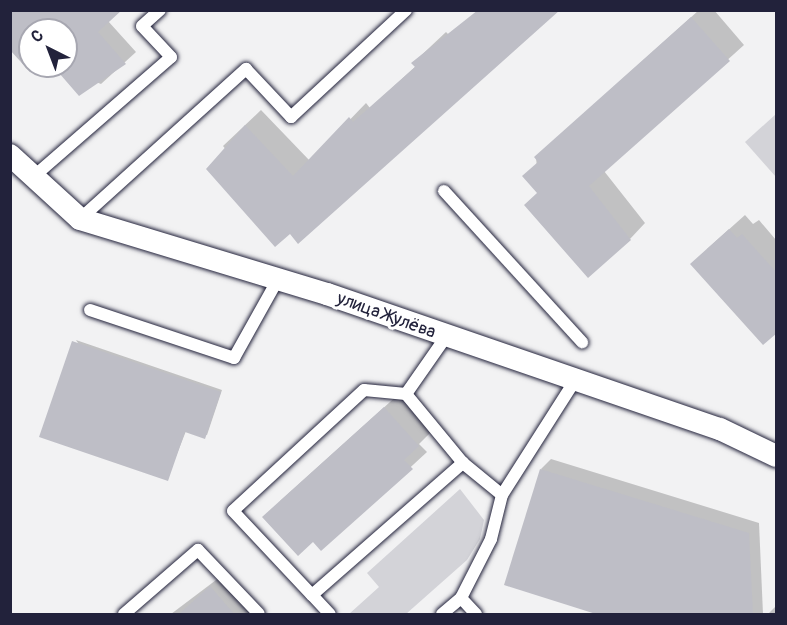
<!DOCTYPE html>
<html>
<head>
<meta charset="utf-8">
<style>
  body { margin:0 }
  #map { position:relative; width:787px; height:625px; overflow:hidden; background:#f2f2f3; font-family:Pangolin,sans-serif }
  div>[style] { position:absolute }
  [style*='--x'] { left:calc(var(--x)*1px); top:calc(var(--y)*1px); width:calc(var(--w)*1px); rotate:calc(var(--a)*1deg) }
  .green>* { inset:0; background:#d3d3d8 }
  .shadow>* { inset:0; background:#0003 }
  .building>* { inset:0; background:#bebec6 }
  .roads { filter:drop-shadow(0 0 2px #22223b) drop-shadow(0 0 2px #22223b) }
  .lane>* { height:12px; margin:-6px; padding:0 6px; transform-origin:6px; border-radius:6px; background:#fff }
  .street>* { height:22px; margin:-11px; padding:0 11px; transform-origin:11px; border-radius:11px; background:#fff }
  span { translate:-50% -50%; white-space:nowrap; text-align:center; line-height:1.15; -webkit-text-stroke:6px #fff; paint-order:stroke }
  .street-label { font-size:18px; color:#22223b }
  .frame { position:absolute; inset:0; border:12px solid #22223b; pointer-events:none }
  .north { position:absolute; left:18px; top:18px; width:60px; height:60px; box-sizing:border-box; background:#fff; border:2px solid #a7a7b1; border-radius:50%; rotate:318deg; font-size:16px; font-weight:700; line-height:24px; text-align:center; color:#22223b }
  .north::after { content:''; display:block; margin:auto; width:21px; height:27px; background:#22223b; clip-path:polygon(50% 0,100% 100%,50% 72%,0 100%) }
</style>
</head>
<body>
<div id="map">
  <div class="green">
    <i style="clip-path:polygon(776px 114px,776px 177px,745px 142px)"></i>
    <i style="clip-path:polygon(460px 489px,484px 520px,480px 539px,467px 560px,406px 614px,349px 614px,379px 587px,367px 573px)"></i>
  </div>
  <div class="shadow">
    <i style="clip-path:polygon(10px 10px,108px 21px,136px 52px,101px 84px,55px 66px,66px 66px,66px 30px,30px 30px,29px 68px)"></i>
    <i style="clip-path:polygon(699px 10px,714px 10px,744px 45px,604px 171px,645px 223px,630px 239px,539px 192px,536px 157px)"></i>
    <i style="clip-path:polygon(446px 32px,450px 36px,299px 241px,223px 146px,261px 110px,310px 161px,366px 103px,370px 108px,416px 66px,413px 63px)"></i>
    <i style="clip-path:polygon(745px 215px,753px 224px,759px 220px,776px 240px,776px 334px,707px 249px)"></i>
    <i style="clip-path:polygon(76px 340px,222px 390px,207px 435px,186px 431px,167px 479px)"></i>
    <i style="clip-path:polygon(400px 393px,433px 430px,419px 444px,427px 452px,322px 549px,280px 501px)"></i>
    <i style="clip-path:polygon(551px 459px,759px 523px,763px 614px,604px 614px,541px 469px)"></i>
    <i style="clip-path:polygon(224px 574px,255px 610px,251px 614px,171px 614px)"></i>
    <i style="clip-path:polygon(776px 606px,776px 614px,768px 614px)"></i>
  </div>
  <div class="building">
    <i style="clip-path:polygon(10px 10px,122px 10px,98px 32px,126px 64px,79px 96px,53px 66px,66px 66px,66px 30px,30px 30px,30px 72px,10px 50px)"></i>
    <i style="clip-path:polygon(478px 10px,560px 10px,298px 244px,290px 234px,275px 247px,206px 169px,245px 125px,293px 176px,349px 117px,353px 122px,415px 67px,411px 63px)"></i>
    <i style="clip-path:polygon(691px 17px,730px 61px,589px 186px,631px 240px,588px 278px,524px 205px,537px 193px,522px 176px,538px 162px,534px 157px)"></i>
    <i style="clip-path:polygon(729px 229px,737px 238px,742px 234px,777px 273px,777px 333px,763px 345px,690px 264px)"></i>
    <i style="clip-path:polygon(72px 341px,221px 392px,205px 439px,185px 432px,168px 481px,39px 437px)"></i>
    <i style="clip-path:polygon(384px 407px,419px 446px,404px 460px,413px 469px,321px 551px,313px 542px,298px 556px,262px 517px)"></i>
    <i style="clip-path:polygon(540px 469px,749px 533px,753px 615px,599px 615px,504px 585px)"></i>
    <i style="clip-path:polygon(210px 586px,235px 615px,178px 615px)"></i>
  </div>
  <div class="roads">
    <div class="lane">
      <i style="--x:32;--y:178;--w:184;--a:-41"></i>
      <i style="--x:171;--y:57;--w:42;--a:-133.1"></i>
      <i style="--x:142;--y:26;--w:24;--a:-42"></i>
      <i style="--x:444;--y:191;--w:205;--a:47.6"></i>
      <i style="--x:80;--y:219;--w:224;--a:-42.1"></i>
      <i style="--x:246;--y:69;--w:66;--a:46.8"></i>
      <i style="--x:291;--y:117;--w:157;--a:-42.9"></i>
      <i style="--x:90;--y:310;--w:152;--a:18.4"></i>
      <i style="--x:234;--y:358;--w:86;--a:-60.8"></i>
      <i style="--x:406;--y:394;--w:42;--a:-174.6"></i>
      <i style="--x:364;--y:390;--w:178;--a:137.3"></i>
      <i style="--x:233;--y:511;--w:115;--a:46.8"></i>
      <i style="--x:312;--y:595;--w:201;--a:-41.2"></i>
      <i style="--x:463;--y:463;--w:89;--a:-129.6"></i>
      <i style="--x:406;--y:394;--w:68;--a:-55.1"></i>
      <i style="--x:463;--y:463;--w:50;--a:39.4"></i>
      <i style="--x:502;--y:495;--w:134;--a:-57.5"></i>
      <i style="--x:312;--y:595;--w:26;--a:47"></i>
      <i style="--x:461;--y:598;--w:22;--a:47"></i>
      <i style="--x:124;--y:614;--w:98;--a:-40.9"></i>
      <i style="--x:198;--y:550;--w:88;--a:46.4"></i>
      <i style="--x:442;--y:614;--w:25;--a:-40"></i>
      <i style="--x:461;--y:598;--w:66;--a:-63"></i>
      <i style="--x:491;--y:539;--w:45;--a:-76"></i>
    </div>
    <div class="street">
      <i style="--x:10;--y:155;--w:95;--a:42.4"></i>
      <i style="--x:80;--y:219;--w:258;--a:16.9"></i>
      <i style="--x:327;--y:294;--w:416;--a:19"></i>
      <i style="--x:720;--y:429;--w:62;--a:25.7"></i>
    </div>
  </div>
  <div class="street-label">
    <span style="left:386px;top:316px;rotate:20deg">улица Жулёва</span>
  </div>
  <div class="frame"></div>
  <div class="north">С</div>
</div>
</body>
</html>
